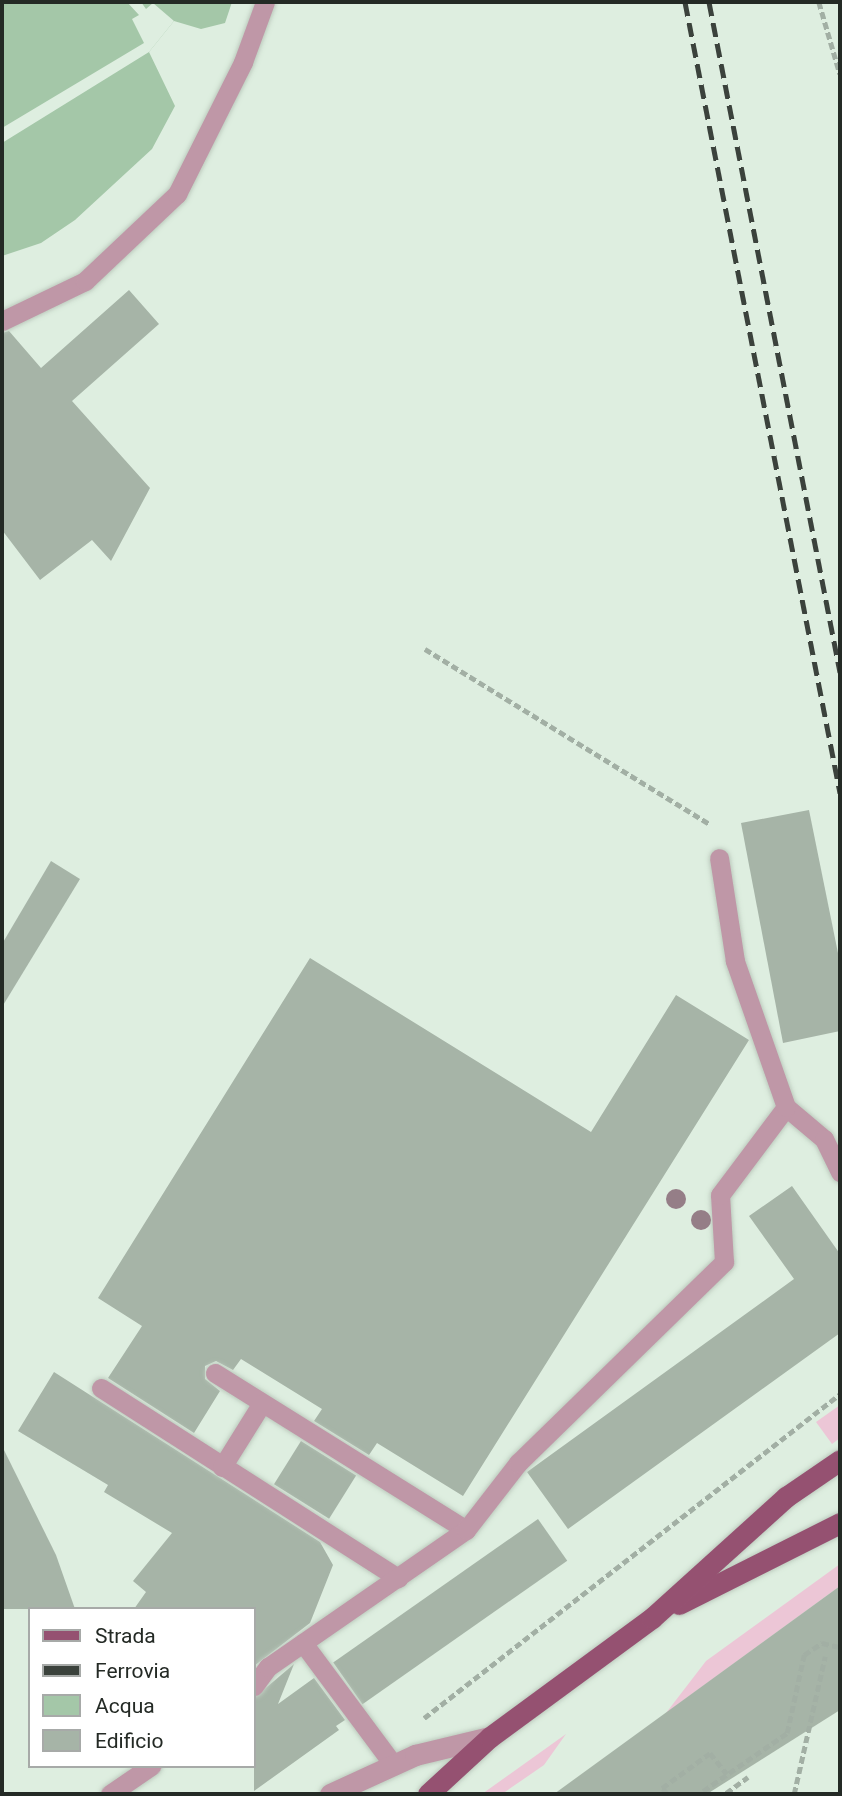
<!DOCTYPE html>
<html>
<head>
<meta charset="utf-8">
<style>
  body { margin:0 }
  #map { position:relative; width:842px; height:1796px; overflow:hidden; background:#deeee0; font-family:Roboto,sans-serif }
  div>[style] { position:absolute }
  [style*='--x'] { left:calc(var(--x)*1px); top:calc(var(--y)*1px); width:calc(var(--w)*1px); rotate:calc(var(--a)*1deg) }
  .green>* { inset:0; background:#ecc6d6 }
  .water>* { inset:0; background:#a4c7a8 }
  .pier>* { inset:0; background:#deeee0 }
  .building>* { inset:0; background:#a6b4a7; transform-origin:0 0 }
  .path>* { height:4.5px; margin-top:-2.25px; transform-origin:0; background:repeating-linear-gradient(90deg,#a2afa4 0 7px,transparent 0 10.5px) }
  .roads { filter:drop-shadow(0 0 2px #bdcbbe) drop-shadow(0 0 2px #bdcbbe) }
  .lane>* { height:19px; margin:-9.5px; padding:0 9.5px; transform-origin:9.5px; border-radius:9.5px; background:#bf97a7 }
  .street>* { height:21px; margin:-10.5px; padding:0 10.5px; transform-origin:10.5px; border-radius:10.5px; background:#bf97a7 }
  .primary>* { height:21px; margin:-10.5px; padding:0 10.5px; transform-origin:10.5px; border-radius:10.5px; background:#955171 }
  .rail>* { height:5px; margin-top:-2.5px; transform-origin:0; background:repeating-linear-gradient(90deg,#3b423c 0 14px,transparent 0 21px) }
  .trees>* { width:20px; height:20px; margin:-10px; border-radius:50%; background:#957e87 }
  span { translate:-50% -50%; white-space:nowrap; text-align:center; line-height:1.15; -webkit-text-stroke:7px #fff; paint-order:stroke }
  .frame { position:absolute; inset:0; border:4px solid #242a25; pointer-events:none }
  .legend { position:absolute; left:28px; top:1607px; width:228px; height:161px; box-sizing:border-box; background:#fff; border:2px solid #a7aaa8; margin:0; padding:9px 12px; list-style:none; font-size:21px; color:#242a25 }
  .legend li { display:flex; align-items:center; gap:14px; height:35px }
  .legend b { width:35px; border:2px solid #a7aaa8 }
</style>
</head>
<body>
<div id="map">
  <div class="green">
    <i style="clip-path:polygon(840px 1405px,840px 1438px,832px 1444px,816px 1422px)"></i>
    <i style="clip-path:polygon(840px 1564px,840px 1586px,666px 1713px,706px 1661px)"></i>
    <i style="clip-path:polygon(566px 1734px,544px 1765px,502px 1794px,482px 1794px)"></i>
  </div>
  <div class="water">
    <i style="clip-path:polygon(2px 2px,232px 2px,225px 23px,201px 29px,174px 21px,149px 52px,175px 106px,152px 149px,75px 220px,41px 243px,2px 256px)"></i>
  </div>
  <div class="pier">
    <i style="clip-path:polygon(127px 2px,141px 2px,146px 9px,153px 3px,174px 21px,149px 52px,2px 143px,2px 128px,144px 43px,132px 19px,139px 15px)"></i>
  </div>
  <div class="building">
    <i style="clip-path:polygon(129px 290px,159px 324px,72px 401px,150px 488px,111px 561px,92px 540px,40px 580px,2px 530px,2px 333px,9px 331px,41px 368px)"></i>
    <i style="clip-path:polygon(809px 810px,840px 963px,840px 1031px,783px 1043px,741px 823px)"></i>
    <i style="clip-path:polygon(51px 861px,80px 879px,2px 1007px,2px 944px)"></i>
    <i style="clip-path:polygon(310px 958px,591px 1132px,676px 995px,749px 1040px,463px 1496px,377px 1443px,369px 1455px,314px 1421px,322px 1409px,241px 1359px,233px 1370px,216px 1361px,205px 1366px,205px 1379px,220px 1391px,194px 1433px,108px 1378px,142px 1326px,98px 1298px)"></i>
    <i style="clip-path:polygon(792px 1186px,840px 1254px,840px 1333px,568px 1529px,527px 1472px,794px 1279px,749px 1216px)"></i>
    <i style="clip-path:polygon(54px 1372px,320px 1542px,333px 1565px,310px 1623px,254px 1666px,254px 1609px,134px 1609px,146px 1592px,133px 1581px,172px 1533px,104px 1492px,108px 1485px,18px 1431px)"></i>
    <i style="left:301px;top:1441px;width:65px;height:51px;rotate:32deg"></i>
    <i style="clip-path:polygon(2px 1446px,56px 1555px,75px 1609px,2px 1609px)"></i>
    <i style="left:538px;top:1519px;width:51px;height:250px;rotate:55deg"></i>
    <i style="clip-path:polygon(840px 1586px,840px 1710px,707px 1794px,554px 1794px)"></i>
    <i style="clip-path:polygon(294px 1664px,278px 1704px,314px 1678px,345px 1720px,336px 1726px,339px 1730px,254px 1791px,254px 1698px)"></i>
  </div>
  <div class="path">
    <i style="--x:819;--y:2;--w:75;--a:73.7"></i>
    <i style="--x:425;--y:649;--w:334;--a:31.6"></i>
    <i style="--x:424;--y:1718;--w:527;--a:-37.91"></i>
    <i style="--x:703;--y:1791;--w:102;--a:-34.6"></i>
    <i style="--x:787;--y:1733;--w:80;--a:-77.7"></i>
    <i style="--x:804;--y:1655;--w:22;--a:-34"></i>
    <i style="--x:822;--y:1643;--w:18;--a:13"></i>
    <i style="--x:726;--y:1793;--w:27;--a:-36"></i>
    <i style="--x:667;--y:1794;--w:8;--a:-130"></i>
    <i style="--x:662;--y:1788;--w:59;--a:-36.1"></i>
    <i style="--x:710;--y:1753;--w:27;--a:51"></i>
    <i style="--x:699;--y:1794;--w:6;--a:0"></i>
    <i style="--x:794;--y:1794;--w:141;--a:-77.3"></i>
  </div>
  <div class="roads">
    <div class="lane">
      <i style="--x:2;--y:321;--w:92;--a:-25.7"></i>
      <i style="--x:85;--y:281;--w:127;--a:-43.4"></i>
      <i style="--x:177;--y:194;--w:148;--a:-63.4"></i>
      <i style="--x:243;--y:62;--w:64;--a:-69.9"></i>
      <i style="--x:786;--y:1107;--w:50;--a:40.1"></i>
      <i style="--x:824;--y:1139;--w:37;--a:64"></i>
      <i style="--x:215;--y:1373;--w:296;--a:32"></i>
      <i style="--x:101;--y:1388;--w:353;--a:32.6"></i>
      <i style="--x:222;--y:1467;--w:75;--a:-58"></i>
      <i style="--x:303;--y:1643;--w:151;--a:53.4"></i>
      <i style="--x:254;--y:1686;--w:24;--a:-54"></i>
      <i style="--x:268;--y:1667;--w:241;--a:-34.7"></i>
      <i style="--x:466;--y:1530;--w:85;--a:-52.2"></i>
      <i style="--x:518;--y:1463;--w:288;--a:-44.3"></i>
      <i style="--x:724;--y:1262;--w:67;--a:-93.4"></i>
      <i style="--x:720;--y:1195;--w:110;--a:-53.1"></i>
      <i style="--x:786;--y:1107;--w:155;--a:-109.3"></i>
      <i style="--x:735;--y:961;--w:104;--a:-98.8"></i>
      <i style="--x:110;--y:1794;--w:50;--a:-34.3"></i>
    </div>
    <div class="street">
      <i style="--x:330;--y:1794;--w:94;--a:-24.6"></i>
      <i style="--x:415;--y:1755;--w:77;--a:-13.5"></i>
    </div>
    <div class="primary">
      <i style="--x:679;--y:1604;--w:180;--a:-26.7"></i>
      <i style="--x:428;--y:1794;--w:84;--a:-42.6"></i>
      <i style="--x:490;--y:1737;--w:201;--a:-36.3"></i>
      <i style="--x:652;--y:1618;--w:181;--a:-42.1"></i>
      <i style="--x:786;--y:1497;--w:65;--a:-34.4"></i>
    </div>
  </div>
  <div class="rail">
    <i style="--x:685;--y:2;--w:806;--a:78.91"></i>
    <i style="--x:709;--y:2;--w:683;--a:78.94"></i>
  </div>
  <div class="trees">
    <i style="left:676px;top:1199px"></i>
    <i style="left:701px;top:1220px"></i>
  </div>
  <div class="frame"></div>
  <ul class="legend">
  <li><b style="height:9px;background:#955171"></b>Strada</li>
  <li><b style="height:9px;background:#3b423c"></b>Ferrovia</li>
  <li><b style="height:19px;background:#a4c7a8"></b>Acqua</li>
  <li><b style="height:19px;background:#a6b4a7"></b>Edificio</li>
  </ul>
</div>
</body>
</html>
